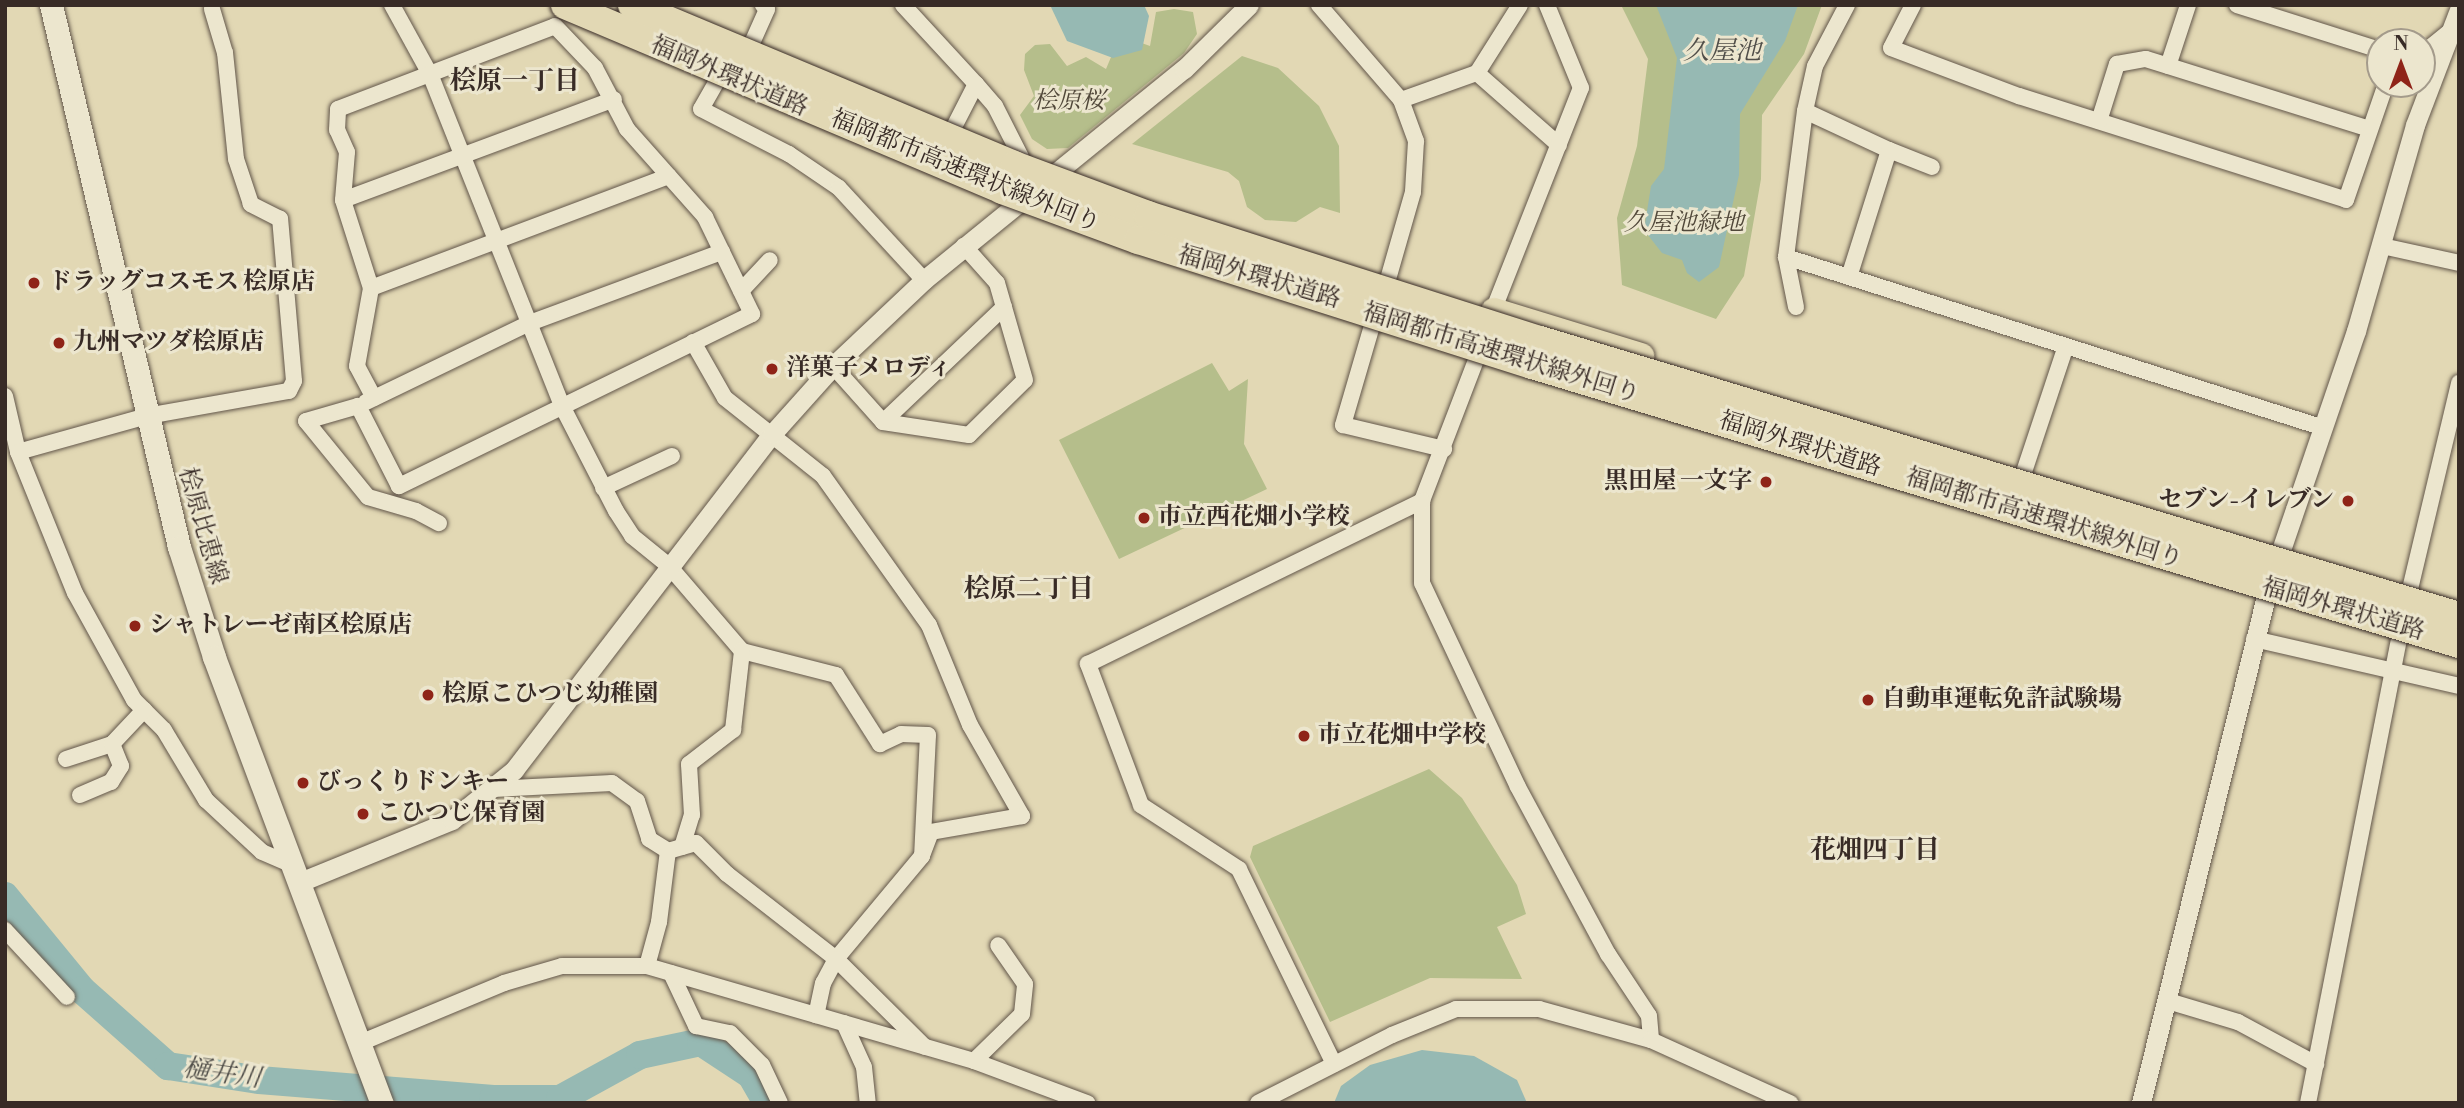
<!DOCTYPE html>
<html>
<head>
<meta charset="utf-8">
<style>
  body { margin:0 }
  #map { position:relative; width:2464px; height:1108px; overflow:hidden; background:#e2d8b4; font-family:"Libre Bodoni","Noto Serif JP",serif }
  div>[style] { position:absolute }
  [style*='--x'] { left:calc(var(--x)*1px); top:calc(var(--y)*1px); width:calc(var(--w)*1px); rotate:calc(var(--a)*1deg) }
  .green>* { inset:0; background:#b5be8b }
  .water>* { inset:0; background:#96b9b3 }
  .river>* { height:28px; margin:-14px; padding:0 14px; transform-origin:14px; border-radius:14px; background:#96b9b3 }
  .roads { filter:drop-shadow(0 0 2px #62564a) drop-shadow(0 0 2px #62564a) }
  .minor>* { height:16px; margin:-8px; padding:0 8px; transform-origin:8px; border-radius:8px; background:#ece6ce }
  .tertiary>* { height:19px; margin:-9.5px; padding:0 9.5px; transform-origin:9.5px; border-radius:9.5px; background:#ece6ce }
  .secondary>* { height:23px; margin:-11.5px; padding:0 11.5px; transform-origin:11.5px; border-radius:11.5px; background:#ece6ce }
  .trunk>* { height:26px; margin:-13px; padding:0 13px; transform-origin:13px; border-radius:13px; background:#e2d8b4 }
  .bridges { filter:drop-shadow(0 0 2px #382b26) drop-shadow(0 0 2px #382b26) }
  .motorway-bridge>* { height:28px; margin:-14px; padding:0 14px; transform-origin:14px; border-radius:14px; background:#e2d8b4 }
  .dots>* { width:19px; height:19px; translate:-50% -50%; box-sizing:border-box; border:4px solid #ece6ce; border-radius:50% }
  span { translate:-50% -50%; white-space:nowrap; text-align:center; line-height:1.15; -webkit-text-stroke:6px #ece6ce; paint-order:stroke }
  .street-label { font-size:24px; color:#382b26 }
  .park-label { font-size:24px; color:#51483a; font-style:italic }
  .poi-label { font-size:24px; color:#382b26; font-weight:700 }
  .left { translate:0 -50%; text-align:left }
  .right { translate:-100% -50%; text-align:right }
  .water-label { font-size:26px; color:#504e49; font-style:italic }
  .neighbourhood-label { font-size:26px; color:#382b26; font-weight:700 }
  .frame { position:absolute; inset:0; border:7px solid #382b26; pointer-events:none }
  .north { position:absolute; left:2366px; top:28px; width:70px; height:70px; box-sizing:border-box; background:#ece6ce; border:2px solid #a49b8b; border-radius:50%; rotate:0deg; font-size:19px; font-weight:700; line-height:28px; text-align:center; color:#382b26 }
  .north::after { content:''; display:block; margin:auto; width:24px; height:32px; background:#8f2418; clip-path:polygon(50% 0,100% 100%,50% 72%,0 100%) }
</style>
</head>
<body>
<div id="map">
  <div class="green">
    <i style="clip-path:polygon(1621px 5px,1822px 5px,1804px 54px,1762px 115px,1761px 179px,1744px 276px,1716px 319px,1622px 285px,1617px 218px,1637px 146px,1648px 59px)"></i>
    <i style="clip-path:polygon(1174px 9px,1193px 12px,1197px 34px,1184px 53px,1068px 148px,1047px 149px,1032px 139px,1020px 115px,1034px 96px,1024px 70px,1025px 54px,1035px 45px,1050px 44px,1067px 66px,1086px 57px,1106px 69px,1114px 50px,1136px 41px,1150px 46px,1156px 12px)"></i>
    <i style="clip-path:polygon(1242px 56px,1278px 68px,1319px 106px,1339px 146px,1340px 213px,1320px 207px,1296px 222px,1265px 220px,1247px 207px,1239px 181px,1228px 172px,1132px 144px)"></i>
    <i style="clip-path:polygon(1212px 363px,1229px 391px,1248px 379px,1244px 444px,1267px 489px,1119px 559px,1059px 440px)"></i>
    <i style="clip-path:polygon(1429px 769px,1462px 798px,1517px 885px,1526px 914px,1497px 927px,1522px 979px,1430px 978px,1330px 1022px,1250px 857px,1253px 846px)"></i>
  </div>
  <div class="water">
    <i style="clip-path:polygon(1050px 5px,1144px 5px,1149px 16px,1142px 50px,1113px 58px,1067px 41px)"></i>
    <i style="clip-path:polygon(1656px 5px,1798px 5px,1785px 41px,1740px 114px,1739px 175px,1719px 267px,1699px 282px,1687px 273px,1682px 260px,1662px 253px,1644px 230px,1651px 186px,1664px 169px,1677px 58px)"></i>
    <i style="clip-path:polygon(1422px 1050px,1474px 1056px,1517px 1080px,1527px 1103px,1334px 1103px,1341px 1086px,1370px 1065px)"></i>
  </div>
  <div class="river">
    <i style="--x:5;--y:896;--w:122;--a:50.7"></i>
    <i style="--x:82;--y:990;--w:115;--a:41.5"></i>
    <i style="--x:168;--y:1066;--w:92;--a:8.7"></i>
    <i style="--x:259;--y:1080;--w:235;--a:4.6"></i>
    <i style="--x:493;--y:1099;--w:67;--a:0"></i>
    <i style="--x:560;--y:1099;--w:91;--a:-28.8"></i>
    <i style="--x:640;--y:1055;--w:62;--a:-12"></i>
    <i style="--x:701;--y:1042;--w:60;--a:33.4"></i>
    <i style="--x:751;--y:1075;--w:32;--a:60"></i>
  </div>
  <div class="roads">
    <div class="minor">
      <i style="--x:392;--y:5;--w:79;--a:61.2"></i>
      <i style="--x:430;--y:74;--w:357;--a:68.3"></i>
      <i style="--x:562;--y:406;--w:118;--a:62.8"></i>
      <i style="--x:616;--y:511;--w:30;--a:57"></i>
      <i style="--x:632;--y:536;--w:48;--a:39"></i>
      <i style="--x:669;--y:566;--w:112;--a:49.3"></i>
      <i style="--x:742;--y:651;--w:97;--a:14.3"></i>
      <i style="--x:836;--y:675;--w:82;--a:57.5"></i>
      <i style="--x:880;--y:744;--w:23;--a:-25"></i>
      <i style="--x:901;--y:734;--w:27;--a:2"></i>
      <i style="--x:928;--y:735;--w:121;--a:92.8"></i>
      <i style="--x:903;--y:5;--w:108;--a:47.3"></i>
      <i style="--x:976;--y:84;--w:48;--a:117.1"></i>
      <i style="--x:1319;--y:5;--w:125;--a:49.2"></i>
      <i style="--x:1401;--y:100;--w:44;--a:69.9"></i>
      <i style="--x:1416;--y:141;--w:51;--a:93.4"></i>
      <i style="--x:1413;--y:192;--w:91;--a:106"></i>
      <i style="--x:1913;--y:5;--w:48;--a:117.1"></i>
      <i style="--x:1891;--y:48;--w:137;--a:20.6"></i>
      <i style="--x:2019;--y:96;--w:343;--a:17.6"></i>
      <i style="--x:2346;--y:200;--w:123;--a:-71"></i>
      <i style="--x:2237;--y:5;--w:150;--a:17.5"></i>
      <i style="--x:752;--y:43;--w:37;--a:-66"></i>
      <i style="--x:767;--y:9;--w:6;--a:-135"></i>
      <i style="--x:2422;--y:54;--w:40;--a:-39"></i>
      <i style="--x:2168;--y:66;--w:64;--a:-71.8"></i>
      <i style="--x:1477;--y:73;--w:109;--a:41.3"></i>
      <i style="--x:721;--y:74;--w:40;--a:119.7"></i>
      <i style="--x:701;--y:109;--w:99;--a:27.1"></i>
      <i style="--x:789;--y:154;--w:60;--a:34.2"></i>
      <i style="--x:839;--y:188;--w:125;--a:47.3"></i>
      <i style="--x:976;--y:84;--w:29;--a:49"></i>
      <i style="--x:995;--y:106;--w:57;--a:63"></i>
      <i style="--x:1401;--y:100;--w:81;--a:-19.6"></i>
      <i style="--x:1477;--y:73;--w:80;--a:-57.7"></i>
      <i style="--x:1805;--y:111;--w:46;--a:-77.5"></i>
      <i style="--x:1815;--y:66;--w:69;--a:-62.3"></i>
      <i style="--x:2099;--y:121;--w:60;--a:-72.5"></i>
      <i style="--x:2117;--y:64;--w:29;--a:-10"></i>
      <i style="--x:2146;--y:59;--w:234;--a:17.4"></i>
      <i style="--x:343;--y:200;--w:48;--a:-85.2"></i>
      <i style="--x:347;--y:152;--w:24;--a:-114"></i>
      <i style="--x:337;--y:130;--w:21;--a:-87"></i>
      <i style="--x:338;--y:109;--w:232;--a:-20.9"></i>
      <i style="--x:555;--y:26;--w:58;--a:46.4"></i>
      <i style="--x:595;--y:68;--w:69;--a:62.3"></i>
      <i style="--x:627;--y:129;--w:118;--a:48.4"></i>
      <i style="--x:705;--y:217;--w:108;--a:64.1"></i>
      <i style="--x:752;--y:314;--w:393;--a:154"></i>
      <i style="--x:399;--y:486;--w:90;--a:-117.1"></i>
      <i style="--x:358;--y:406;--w:54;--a:163.9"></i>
      <i style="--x:306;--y:421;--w:98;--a:50.8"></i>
      <i style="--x:368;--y:497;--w:50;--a:16.3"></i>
      <i style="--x:416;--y:511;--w:26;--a:28"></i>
      <i style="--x:2382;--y:246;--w:79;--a:12.4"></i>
      <i style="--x:1786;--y:257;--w:147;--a:-82.6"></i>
      <i style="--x:1805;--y:111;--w:93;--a:24.9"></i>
      <i style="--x:1849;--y:277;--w:133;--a:-72.5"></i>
      <i style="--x:1889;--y:150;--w:46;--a:21.6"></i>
      <i style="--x:371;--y:288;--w:92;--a:-107.7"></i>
      <i style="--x:343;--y:200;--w:289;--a:-20.4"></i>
      <i style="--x:741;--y:291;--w:42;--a:-46.9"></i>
      <i style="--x:1796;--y:307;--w:51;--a:-101.3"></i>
      <i style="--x:1786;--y:257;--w:565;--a:17.63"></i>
      <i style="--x:1493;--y:311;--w:240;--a:-68.5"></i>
      <i style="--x:1581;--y:88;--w:90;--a:-112.3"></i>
      <i style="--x:1376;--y:312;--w:118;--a:106.3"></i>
      <i style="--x:1343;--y:425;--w:104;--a:13.4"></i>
      <i style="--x:693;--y:342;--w:64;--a:60.3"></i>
      <i style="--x:725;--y:398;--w:125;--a:38.5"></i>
      <i style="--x:823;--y:476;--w:183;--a:54.6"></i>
      <i style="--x:929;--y:625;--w:108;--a:67.7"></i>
      <i style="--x:970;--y:725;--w:105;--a:60.3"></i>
      <i style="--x:1022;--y:816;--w:92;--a:170"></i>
      <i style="--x:931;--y:832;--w:26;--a:111"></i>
      <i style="--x:922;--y:856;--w:134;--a:129.9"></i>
      <i style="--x:836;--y:959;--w:27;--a:118"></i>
      <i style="--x:823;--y:983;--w:33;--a:102"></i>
      <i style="--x:1481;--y:347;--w:165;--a:111"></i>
      <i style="--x:1422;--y:501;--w:82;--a:90"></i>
      <i style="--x:1422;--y:583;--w:225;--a:64.8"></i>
      <i style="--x:1518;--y:787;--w:190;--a:61.7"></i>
      <i style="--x:1608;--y:954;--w:74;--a:56.5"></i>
      <i style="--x:1649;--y:1016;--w:24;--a:85"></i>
      <i style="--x:833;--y:366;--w:75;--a:48.2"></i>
      <i style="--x:883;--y:422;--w:87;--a:8.6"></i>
      <i style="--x:969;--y:435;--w:78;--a:-44.5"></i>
      <i style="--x:1025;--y:380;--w:101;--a:-106.1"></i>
      <i style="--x:997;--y:283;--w:50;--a:-131.7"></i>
      <i style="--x:5;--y:396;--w:57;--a:76.9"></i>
      <i style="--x:18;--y:452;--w:152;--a:68"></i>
      <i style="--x:75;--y:593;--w:122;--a:61.1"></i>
      <i style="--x:134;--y:700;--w:42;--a:45"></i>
      <i style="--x:164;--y:730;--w:82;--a:59"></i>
      <i style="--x:206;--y:800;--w:76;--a:42.9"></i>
      <i style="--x:262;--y:852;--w:34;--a:23"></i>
      <i style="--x:374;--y:398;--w:36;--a:-118"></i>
      <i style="--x:357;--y:366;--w:79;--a:-79.8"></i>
      <i style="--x:371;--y:288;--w:318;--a:-20.6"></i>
      <i style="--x:366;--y:402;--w:179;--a:-25.8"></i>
      <i style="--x:527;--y:324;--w:208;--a:-20.3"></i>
      <i style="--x:883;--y:422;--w:167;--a:-43.5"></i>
      <i style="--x:18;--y:452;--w:134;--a:-15.6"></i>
      <i style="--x:147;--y:416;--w:144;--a:-10"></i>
      <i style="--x:289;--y:391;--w:11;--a:-63"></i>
      <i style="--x:294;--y:381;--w:163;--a:-94.9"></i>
      <i style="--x:280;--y:219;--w:33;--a:-153"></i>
      <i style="--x:251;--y:204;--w:47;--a:-108.4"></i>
      <i style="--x:236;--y:159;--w:107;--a:-95.9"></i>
      <i style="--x:225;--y:53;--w:46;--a:-106.5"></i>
      <i style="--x:2024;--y:472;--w:130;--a:-71.6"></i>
      <i style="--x:603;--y:488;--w:76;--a:-24.9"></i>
      <i style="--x:2410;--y:589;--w:212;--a:-76.6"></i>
      <i style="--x:2254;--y:639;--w:210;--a:12.9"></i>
      <i style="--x:66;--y:759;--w:48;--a:-18.1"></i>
      <i style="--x:112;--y:744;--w:47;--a:-46.7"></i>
      <i style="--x:493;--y:789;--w:119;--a:-2.9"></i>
      <i style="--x:612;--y:783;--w:31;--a:36"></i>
      <i style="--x:637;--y:801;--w:40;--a:72"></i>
      <i style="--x:649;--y:839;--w:22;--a:32"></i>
      <i style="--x:668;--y:851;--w:29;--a:-16"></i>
      <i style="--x:696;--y:843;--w:44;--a:45"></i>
      <i style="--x:727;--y:874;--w:138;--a:37.9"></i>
      <i style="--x:836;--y:959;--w:125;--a:44.7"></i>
      <i style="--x:80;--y:795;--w:34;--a:-23"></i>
      <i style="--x:111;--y:782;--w:19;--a:-58"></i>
      <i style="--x:121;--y:766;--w:24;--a:-112"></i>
      <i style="--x:682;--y:847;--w:34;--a:-73"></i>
      <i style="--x:692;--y:815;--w:51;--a:-93.4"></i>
      <i style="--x:689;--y:764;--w:56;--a:-37.7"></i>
      <i style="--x:733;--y:730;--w:80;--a:-83.5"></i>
      <i style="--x:5;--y:930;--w:91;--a:47.2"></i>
      <i style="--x:647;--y:966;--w:46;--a:-74.7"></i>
      <i style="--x:659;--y:922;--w:72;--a:-82.8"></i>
      <i style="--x:671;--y:973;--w:59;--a:64.7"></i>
      <i style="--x:696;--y:1026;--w:35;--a:12"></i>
      <i style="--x:730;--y:1033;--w:45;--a:45"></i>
      <i style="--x:762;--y:1065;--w:42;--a:64.7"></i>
      <i style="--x:2168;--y:1001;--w:73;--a:16.7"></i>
      <i style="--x:2238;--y:1022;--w:89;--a:28.3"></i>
      <i style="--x:844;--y:1023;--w:48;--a:65.6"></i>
      <i style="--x:864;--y:1067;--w:36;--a:84"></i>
      <i style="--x:360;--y:1043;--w:156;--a:-22.6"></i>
      <i style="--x:504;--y:983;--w:60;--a:-16.3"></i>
      <i style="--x:562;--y:966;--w:85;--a:0"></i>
      <i style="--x:647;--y:966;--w:341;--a:16.2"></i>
      <i style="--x:974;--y:1061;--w:121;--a:20.4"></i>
      <i style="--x:974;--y:1061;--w:67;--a:-44.4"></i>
      <i style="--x:1022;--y:1014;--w:30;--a:-84"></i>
      <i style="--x:1025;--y:984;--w:47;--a:-124.7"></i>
      <i style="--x:1334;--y:1064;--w:217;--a:-116"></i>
      <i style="--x:1239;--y:869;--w:117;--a:-146.9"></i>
      <i style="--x:1141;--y:805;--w:151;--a:-110.6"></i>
      <i style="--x:1088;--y:664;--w:372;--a:-26"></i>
      <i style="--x:1258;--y:1103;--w:150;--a:-26.9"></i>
      <i style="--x:1392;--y:1035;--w:69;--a:-22.1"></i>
      <i style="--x:1456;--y:1009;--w:83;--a:0"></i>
      <i style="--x:1539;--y:1009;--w:116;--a:15.5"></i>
      <i style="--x:1651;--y:1040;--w:153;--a:24.4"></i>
      <i style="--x:2308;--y:1103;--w:485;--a:-78.9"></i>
    </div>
    <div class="tertiary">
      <i style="--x:300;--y:882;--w:164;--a:-22.2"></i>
      <i style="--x:452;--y:820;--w:80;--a:-38.9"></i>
      <i style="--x:514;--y:770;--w:424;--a:-52.5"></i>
      <i style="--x:772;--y:434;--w:91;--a:-48.1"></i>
      <i style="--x:833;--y:366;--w:125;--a:-43.4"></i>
      <i style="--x:924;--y:280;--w:335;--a:-39.1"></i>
      <i style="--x:1184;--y:69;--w:91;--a:-44.6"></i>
      <i style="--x:2141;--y:1103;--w:530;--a:-76.15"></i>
      <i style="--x:2268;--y:588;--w:272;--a:-71.1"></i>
      <i style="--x:2356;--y:331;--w:214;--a:-74"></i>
      <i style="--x:2415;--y:125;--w:123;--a:-69.1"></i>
    </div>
    <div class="secondary">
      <i style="--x:51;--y:5;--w:557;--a:76.71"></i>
      <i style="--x:179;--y:547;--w:115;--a:72.3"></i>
      <i style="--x:214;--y:657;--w:477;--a:69.4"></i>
    </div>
    <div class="trunk">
      <i style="--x:1494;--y:311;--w:154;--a:17"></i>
    </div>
  </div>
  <div class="bridges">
    <div class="motorway-bridge">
      <i style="--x:565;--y:5;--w:475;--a:22.9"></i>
      <i style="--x:1002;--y:190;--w:145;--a:20.2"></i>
      <i style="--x:1138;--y:240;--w:413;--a:17.6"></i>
      <i style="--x:1532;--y:365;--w:968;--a:16.75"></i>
      <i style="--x:632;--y:5;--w:414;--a:22.7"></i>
      <i style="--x:1014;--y:165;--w:143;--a:20.5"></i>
      <i style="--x:1148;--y:215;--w:411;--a:17.7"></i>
      <i style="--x:1540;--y:340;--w:960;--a:16.72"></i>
    </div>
  </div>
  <div class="dots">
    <i style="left:34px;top:283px;background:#8f2418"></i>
    <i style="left:59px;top:343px;background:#8f2418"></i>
    <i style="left:772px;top:369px;background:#8f2418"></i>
    <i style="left:1766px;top:482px;background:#8f2418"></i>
    <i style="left:2348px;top:501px;background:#8f2418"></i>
    <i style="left:1144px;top:518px;background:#8f2418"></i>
    <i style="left:135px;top:626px;background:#8f2418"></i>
    <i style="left:428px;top:695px;background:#8f2418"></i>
    <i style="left:1868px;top:700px;background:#8f2418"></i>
    <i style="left:1304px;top:736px;background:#8f2418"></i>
    <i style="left:303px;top:783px;background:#8f2418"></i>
    <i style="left:363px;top:814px;background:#8f2418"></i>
  </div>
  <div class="street-label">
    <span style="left:729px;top:77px;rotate:23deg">福岡外環状道路</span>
    <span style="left:965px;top:172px;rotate:22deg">福岡都市高速環状線外回り</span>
    <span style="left:1259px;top:278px;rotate:16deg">福岡外環状道路</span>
    <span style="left:1501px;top:354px;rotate:17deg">福岡都市高速環状線外回り</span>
    <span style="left:1800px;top:445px;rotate:17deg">福岡外環状道路</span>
    <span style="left:2044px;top:519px;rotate:17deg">福岡都市高速環状線外回り</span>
    <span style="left:202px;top:526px;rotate:74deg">桧原比恵線</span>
    <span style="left:2343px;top:610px;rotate:16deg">福岡外環状道路</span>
  </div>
  <div class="park-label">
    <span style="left:1069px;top:102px">桧原桜</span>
    <span style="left:1684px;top:224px">久屋池緑地</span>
  </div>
  <div class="poi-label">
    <span class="left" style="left:48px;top:283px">ドラッグコスモス 桧原店</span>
    <span class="left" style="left:73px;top:343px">九州マツダ桧原店</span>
    <span class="left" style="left:786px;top:369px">洋菓子メロディ</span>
    <span class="right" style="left:1752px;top:482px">黒田屋 一文字</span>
    <span class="right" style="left:2334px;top:501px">セブン-イレブン</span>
    <span class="left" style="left:1158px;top:518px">市立西花畑小学校</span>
    <span class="left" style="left:149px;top:626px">シャトレーゼ南区桧原店</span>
    <span class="left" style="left:442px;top:695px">桧原こひつじ幼稚園</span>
    <span class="left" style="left:1882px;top:700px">自動車運転免許試験場</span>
    <span class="left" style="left:1318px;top:736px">市立花畑中学校</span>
    <span class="left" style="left:317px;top:783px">びっくりドンキー</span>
    <span class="left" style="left:377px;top:814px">こひつじ保育園</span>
  </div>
  <div class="water-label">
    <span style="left:1722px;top:52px">久屋池</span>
    <span style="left:222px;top:1074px;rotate:8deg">樋井川</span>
  </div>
  <div class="neighbourhood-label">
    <span style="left:515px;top:82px">桧原一丁目</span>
    <span style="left:1029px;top:590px">桧原二丁目</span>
    <span style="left:1875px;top:851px">花畑四丁目</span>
  </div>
  <div class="frame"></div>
  <div class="north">N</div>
</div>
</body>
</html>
